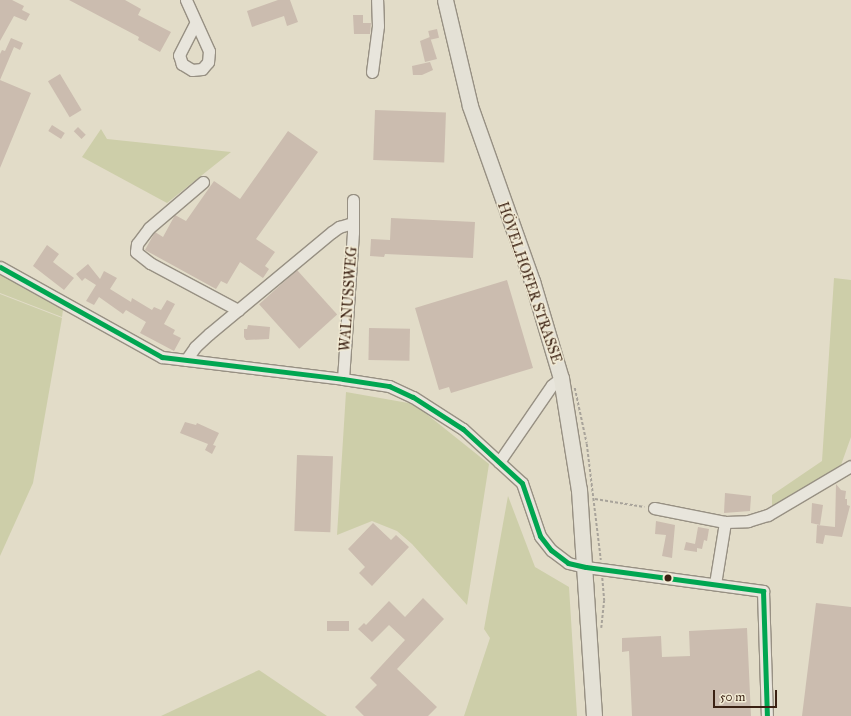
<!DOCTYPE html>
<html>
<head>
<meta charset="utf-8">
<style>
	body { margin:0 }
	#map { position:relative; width:851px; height:716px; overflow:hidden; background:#e2dcc8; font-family:"IM FELL Great Primer",serif }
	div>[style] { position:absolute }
	.green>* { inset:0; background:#cdcea9 }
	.building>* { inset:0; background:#cbbcaf; transform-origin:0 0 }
	.path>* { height:1.5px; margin-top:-0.75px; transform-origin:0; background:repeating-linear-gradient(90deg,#a8a39a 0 3px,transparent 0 5px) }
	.roads { filter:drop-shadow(1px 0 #979083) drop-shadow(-1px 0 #979083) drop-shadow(0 1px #979083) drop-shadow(0 -1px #979083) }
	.minor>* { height:11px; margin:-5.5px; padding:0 5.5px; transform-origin:5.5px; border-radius:5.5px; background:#e8e5dc }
	.major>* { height:15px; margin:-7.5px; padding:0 7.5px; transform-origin:7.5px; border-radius:7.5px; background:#e4e1d6 }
	.bus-1>* { height:5px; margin:-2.5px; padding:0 2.5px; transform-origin:2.5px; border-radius:2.5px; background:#00a651 }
	.dots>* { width:11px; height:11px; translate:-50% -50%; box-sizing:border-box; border:2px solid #f3ecd5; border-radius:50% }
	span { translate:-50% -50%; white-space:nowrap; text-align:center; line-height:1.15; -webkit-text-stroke:3px #f3ecd5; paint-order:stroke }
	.street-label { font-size:14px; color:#3b2113 }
	.scale { position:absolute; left:713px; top:690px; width:64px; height:18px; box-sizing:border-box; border:2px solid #3b2113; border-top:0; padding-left:5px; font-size:12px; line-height:14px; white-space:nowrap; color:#3b2113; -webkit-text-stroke:3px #f3ecd5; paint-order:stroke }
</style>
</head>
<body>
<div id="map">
	<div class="green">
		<i style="clip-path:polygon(101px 129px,107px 139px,231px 152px,167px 203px,82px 157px)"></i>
		<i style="clip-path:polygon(0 268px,64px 303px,62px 317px,0 293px)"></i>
		<i style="clip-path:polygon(834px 278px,851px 280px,851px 437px,841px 465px,772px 506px,772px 495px,822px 461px)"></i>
		<i style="clip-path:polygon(0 294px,62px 318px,33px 483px,0 556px)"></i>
		<i style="clip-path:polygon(346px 392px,414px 404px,489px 464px,467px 605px,412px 544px,397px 531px,372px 521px,337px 535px)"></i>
		<i style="clip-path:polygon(508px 496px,535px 567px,569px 587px,577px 716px,464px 716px,490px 638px,484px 629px)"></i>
		<i style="clip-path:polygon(259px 670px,327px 716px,161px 716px)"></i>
	</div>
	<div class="building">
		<i style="clip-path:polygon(0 0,12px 0,24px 6px,22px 10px,30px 14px,26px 21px,14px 16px,0 41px)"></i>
		<i style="clip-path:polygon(69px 0,125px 0,141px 9px,138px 15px,171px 32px,160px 52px,138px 40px,139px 37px)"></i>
		<i style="clip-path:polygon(278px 0,290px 0,298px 22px,287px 26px,284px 16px,252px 27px,247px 11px)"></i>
		<i style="clip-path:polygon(353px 15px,363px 15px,363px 23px,371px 23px,370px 34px,354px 34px)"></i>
		<i style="left:437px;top:29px;width:9px;height:9px;rotate:77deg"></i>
		<i style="clip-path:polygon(430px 37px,437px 59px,425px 62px,420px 41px)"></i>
		<i style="clip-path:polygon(11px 38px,23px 43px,20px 50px,14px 47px,0 80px,31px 93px,0 168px,0 54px,2px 50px,5px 51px)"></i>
		<i style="clip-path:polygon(430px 62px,433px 70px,422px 75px,413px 75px,412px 66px)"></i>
		<i style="left:60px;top:74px;width:42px;height:14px;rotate:59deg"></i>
		<i style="left:375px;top:110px;width:71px;height:50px;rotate:2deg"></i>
		<i style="left:52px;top:125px;width:15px;height:7px;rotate:32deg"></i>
		<i style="left:78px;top:127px;width:11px;height:6px;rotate:45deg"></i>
		<i style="clip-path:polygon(288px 131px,318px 152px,256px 239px,275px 252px,265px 266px,269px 269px,263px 278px,240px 262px,227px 284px,221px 281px,216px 289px,145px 250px,155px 232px,163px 237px,175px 215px,186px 221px,214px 181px,240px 199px)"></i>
		<i style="clip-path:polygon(391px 218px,475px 222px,473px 258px,385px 254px,384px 257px,370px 256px,371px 239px,390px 240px)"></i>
		<i style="clip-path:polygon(47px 245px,59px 254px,53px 262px,74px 278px,64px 290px,33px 266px)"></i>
		<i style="clip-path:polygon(88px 264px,100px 279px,104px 271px,117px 278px,110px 289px,131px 302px,132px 298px,152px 310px,154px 307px,161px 310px,167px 300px,175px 304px,164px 324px,175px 330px,173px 334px,181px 338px,174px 351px,140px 333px,146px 322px,126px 310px,123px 314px,99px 297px,94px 305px,86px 301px,96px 285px,85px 278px,82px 281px,76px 274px)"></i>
		<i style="left:297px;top:270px;width:60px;height:51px;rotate:48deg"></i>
		<i style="clip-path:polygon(507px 280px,533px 368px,451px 393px,449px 387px,439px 390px,415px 308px)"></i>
		<i style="clip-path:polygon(248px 325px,270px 327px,269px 339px,246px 340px,244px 337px,244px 329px,247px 329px)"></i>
		<i style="left:369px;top:328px;width:41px;height:32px;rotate:1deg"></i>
		<i style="clip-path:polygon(185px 422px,196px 425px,197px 423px,219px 433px,213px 445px,216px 446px,212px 454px,205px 450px,208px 444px,180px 433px)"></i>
		<i style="left:297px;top:455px;width:36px;height:76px;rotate:2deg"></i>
		<i style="clip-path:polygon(836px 484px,841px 490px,846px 491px,845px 499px,847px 499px,847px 505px,850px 506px,842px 537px,825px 535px,823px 544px,816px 543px,817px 525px,835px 527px)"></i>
		<i style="clip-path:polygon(725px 493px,751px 496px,750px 511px,724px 513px)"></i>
		<i style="clip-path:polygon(812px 503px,823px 505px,820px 525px,811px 523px)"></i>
		<i style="clip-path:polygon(656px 521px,675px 525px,672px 558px,662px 556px,666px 535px,655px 534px)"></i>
		<i style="clip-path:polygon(373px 523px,391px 540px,396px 535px,409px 547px,372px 586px,359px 573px,365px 567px,348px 549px)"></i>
		<i style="clip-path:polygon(698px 527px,709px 529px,707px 541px,704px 540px,702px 549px,697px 548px,697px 552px,684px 550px,686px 542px,695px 544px)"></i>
		<i style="clip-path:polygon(423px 598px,444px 619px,397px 669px,437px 707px,428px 716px,364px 716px,355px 707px,377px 685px,370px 678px,405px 640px,389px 625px,372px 642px,358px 629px,364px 623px,366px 625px,389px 601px,405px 617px)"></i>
		<i style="clip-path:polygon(816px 603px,851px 607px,851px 716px,802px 716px)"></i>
		<i style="left:349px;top:621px;width:10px;height:22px;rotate:90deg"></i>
		<i style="clip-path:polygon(747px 628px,751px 716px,632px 716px,629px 651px,622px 652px,622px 638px,661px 636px,662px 657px,690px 656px,689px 631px)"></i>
	</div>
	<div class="path">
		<i style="left:575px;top:388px;width:57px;rotate:77.9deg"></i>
		<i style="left:587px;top:444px;width:117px;rotate:83.1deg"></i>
		<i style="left:595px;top:499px;width:50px;rotate:9.3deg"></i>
		<i style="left:601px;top:628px;width:27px;rotate:-84deg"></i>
		<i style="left:604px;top:601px;width:23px;rotate:-95deg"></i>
	</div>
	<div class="roads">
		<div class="minor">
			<i style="left:186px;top:0;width:56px;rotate:65.7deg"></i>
			<i style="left:209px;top:51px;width:11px;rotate:95deg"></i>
			<i style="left:208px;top:62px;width:9px;rotate:131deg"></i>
			<i style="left:202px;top:69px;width:10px;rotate:174deg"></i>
			<i style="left:192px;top:70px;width:12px;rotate:-149deg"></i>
			<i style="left:182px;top:64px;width:9px;rotate:-108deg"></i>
			<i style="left:179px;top:55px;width:36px;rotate:-63deg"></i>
			<i style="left:372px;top:72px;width:46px;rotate:-82.6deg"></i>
			<i style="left:378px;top:26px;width:26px;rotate:-92deg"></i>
			<i style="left:203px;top:182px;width:71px;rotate:139.6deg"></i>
			<i style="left:149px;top:228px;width:20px;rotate:127deg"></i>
			<i style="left:137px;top:244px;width:8px;rotate:97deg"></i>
			<i style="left:136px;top:252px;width:18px;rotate:38deg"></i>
			<i style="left:150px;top:263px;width:100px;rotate:28.1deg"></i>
			<i style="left:0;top:267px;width:185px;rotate:29.1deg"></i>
			<i style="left:162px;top:357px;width:182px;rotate:6.9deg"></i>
			<i style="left:343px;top:379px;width:47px;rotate:8.7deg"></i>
			<i style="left:389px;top:386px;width:26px;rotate:25deg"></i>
			<i style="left:413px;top:397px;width:59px;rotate:32.6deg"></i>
			<i style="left:463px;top:429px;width:80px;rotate:42.5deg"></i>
			<i style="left:522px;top:483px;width:56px;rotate:71.2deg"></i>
			<i style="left:540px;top:536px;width:18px;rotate:52deg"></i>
			<i style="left:551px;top:550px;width:21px;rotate:37deg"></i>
			<i style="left:568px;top:563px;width:18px;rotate:13deg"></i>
			<i style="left:586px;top:567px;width:179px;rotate:7.7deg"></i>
			<i style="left:763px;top:591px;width:125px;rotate:88.2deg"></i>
			<i style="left:186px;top:360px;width:16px;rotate:-55deg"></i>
			<i style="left:195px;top:347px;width:19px;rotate:-43deg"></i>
			<i style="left:209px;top:334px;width:160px;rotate:-39.7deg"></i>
			<i style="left:332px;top:232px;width:9px;rotate:-36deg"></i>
			<i style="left:339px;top:227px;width:14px;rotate:-17deg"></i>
			<i style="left:343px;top:379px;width:147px;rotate:-86.1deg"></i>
			<i style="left:353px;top:232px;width:32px;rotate:-90deg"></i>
			<i style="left:499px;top:462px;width:93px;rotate:-55.5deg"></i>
			<i style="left:552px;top:385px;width:11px;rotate:-38deg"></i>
			<i style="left:654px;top:508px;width:72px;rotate:11.2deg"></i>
			<i style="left:725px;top:522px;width:23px;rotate:-2deg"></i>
			<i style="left:748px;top:521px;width:21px;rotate:-17deg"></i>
			<i style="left:768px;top:515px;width:96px;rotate:-30.6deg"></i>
			<i style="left:715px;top:584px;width:63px;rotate:-80.8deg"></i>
		</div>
		<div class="major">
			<i style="left:445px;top:0;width:109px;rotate:76.7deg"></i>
			<i style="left:470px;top:106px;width:186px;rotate:70.5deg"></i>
			<i style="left:532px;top:281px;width:101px;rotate:73.4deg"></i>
			<i style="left:561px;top:378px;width:113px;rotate:80.9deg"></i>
			<i style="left:579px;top:490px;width:226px;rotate:86.2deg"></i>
		</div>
	</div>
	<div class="bus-1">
		<i style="left:0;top:267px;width:185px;rotate:29.1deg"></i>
		<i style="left:162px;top:357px;width:182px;rotate:6.9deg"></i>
		<i style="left:343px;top:379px;width:47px;rotate:8.7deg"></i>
		<i style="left:389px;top:386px;width:26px;rotate:25deg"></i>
		<i style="left:413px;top:397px;width:59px;rotate:32.6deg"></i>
		<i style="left:463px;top:429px;width:80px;rotate:42.5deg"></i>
		<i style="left:522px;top:483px;width:56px;rotate:71.2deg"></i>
		<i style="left:540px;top:536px;width:18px;rotate:52deg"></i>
		<i style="left:551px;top:550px;width:21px;rotate:37deg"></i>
		<i style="left:568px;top:563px;width:18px;rotate:13deg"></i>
		<i style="left:586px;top:567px;width:179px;rotate:7.7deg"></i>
		<i style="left:763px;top:591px;width:125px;rotate:88.2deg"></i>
	</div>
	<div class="dots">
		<i style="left:668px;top:578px;background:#3b2113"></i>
	</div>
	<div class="street-label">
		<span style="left:529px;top:283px;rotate:71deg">HÖVELHOFER STRASSE</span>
		<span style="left:349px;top:299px;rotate:-86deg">WALNUSSWEG</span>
	</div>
	<div class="scale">50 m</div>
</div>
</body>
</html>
